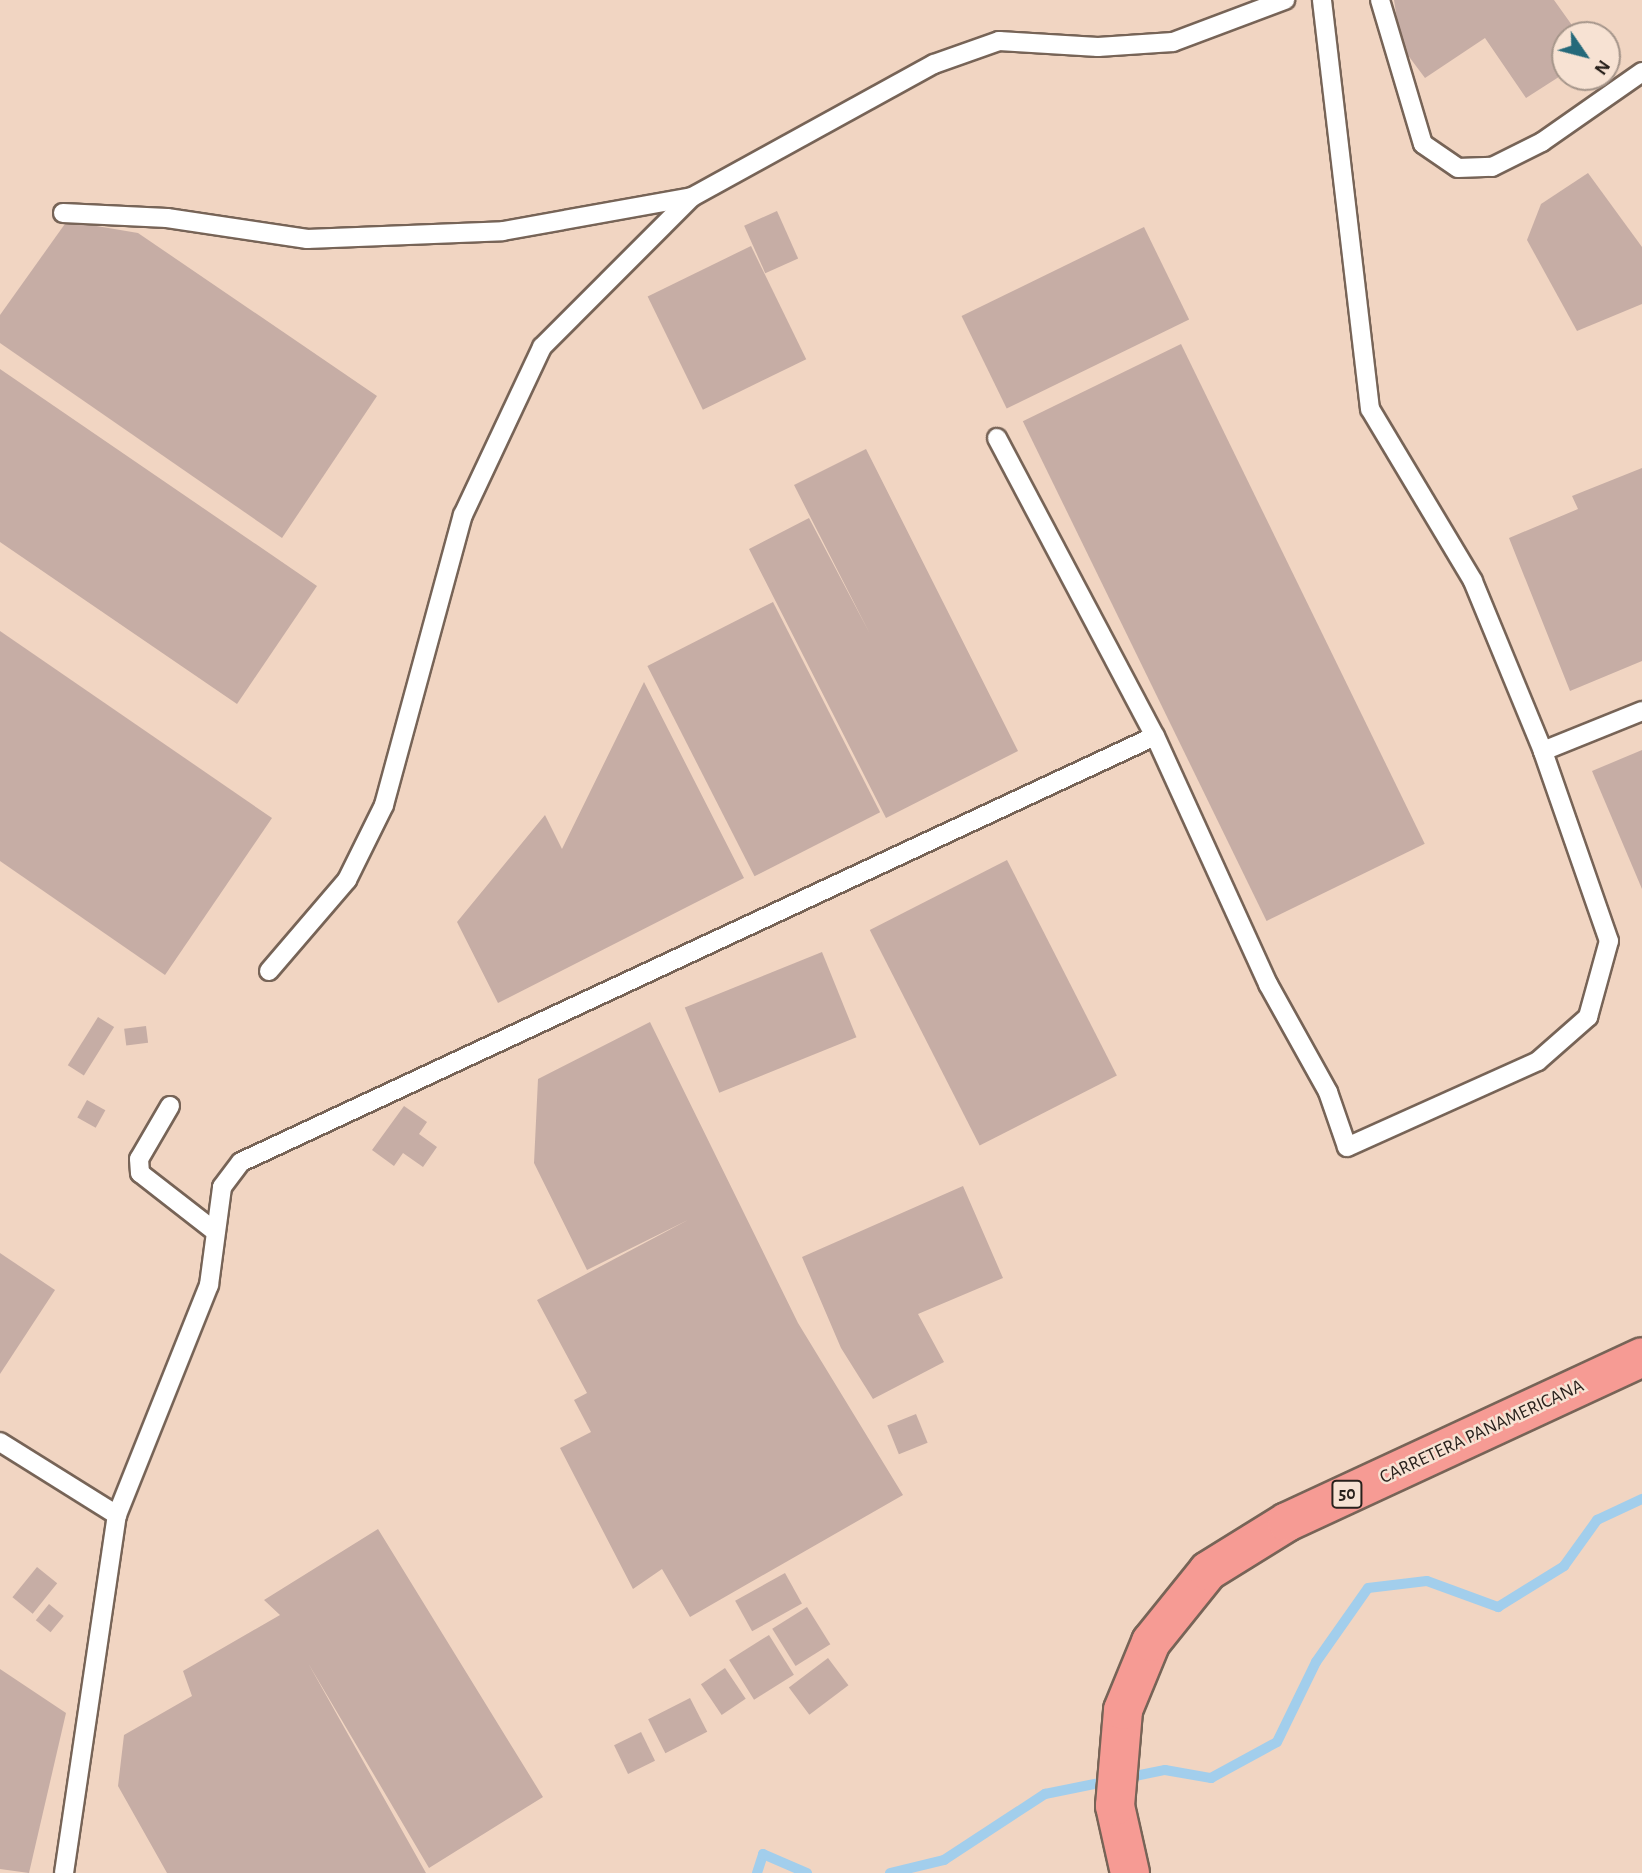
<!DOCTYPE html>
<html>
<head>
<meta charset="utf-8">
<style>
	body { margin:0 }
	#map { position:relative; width:1642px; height:1873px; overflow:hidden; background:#f7e2d3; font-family:"Alegreya Sans",sans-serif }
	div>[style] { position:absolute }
	.built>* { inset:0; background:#f1d5c2 }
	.stream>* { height:10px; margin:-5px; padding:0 5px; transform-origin:5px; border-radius:5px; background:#a2ceec }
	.building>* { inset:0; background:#c6ada5; transform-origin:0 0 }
	.roads { filter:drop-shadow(2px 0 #776457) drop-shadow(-2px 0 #776457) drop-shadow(0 2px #776457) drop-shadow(0 -2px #776457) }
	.service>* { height:18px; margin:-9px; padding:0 9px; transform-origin:9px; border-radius:9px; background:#fff }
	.trunk>* { height:38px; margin:-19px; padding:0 19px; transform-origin:19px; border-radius:19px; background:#f69b94 }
	span { translate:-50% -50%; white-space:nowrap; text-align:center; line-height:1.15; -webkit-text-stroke:5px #f7e2d3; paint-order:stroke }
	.shield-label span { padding:2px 5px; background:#f7e2d3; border:2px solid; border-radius:5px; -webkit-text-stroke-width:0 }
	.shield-label { font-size:18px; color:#29211c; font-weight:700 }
	.street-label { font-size:19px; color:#29211c }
	.north { position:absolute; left:1551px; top:21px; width:70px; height:70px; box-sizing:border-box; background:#f7e2d3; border:2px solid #a5958a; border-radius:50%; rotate:125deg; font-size:19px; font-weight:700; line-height:28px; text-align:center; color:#29211c }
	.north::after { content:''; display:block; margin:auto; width:24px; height:32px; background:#25697a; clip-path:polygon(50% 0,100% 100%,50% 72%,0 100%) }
</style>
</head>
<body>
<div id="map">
	<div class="built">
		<i style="clip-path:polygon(evenodd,0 0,1642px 0,1642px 1873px,0 1873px,0 0,1565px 35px,1607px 35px,1607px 77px,1565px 77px,1565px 35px)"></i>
	</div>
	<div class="stream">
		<i style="left:1125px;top:1778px;width:41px;rotate:-11.3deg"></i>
		<i style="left:1165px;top:1770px;width:47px;rotate:9.9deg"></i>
		<i style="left:1211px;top:1778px;width:75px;rotate:-28.6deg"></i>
		<i style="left:1277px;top:1742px;width:89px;rotate:-64deg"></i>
		<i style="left:1316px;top:1662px;width:90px;rotate:-54.9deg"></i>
		<i style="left:1368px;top:1588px;width:59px;rotate:-6.8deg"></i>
		<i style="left:1427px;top:1581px;width:76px;rotate:20.1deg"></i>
		<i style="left:1498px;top:1607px;width:78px;rotate:-31.8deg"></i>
		<i style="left:1564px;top:1566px;width:57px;rotate:-54.3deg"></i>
		<i style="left:1597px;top:1520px;width:50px;rotate:-25deg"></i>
		<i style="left:757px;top:1873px;width:20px;rotate:-72deg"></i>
		<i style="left:763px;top:1854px;width:48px;rotate:23.4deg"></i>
		<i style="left:890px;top:1873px;width:56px;rotate:-13.5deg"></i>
		<i style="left:944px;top:1860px;width:121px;rotate:-33.2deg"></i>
		<i style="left:1045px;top:1794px;width:65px;rotate:-11.5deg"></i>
	</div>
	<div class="building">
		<i style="clip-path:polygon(1394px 0,1554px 0,1579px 35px,1565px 35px,1565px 73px,1526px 98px,1485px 38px,1425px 78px,1401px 46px)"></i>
		<i style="clip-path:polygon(1588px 173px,1642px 247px,1642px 304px,1577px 331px,1527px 240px,1541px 204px)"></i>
		<i style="left:777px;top:211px;width:52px;height:36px;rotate:66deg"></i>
		<i style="clip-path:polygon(67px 221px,138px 233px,377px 396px,282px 538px,0 343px,0 315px)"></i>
		<i style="left:1144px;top:227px;width:103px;height:203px;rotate:64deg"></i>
		<i style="left:751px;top:246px;width:126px;height:115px;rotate:64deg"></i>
		<i style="left:1181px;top:344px;width:556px;height:176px;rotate:64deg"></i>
		<i style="clip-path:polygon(0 369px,317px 586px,237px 704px,0 542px)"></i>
		<i style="clip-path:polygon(866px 449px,1018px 751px,886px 818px,749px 549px,809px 518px,870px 634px,794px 485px)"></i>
		<i style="clip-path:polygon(1642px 468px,1642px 661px,1570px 691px,1509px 538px,1578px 509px,1572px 496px)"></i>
		<i style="left:773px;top:602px;width:236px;height:141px;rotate:63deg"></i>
		<i style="clip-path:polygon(0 631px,272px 818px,165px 975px,0 861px)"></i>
		<i style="clip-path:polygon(644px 682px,744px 878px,498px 1003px,457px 922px,545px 815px,562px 849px)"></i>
		<i style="clip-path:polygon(1642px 750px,1642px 889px,1592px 771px)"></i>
		<i style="left:1007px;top:860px;width:242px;height:154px;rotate:63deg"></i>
		<i style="left:822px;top:952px;width:92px;height:148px;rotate:68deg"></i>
		<i style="left:98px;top:1017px;width:19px;height:57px;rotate:32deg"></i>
		<i style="clip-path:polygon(650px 1022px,798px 1323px,903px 1495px,690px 1617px,662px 1569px,633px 1589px,560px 1448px,591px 1432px,574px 1400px,587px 1393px,537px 1300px,688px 1220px,587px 1270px,534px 1163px,538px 1079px)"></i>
		<i style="left:146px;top:1026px;width:17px;height:22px;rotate:83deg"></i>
		<i style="left:87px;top:1100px;width:21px;height:20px;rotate:29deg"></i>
		<i style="clip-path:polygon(404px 1106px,427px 1122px,419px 1134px,437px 1147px,423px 1167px,403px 1153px,394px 1166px,372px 1150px)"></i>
		<i style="clip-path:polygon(963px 1186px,1003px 1278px,918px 1314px,944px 1362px,873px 1399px,841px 1348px,802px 1257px)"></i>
		<i style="clip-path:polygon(0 1253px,55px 1290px,0 1374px)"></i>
		<i style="left:916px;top:1414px;width:31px;height:31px;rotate:68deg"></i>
		<i style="clip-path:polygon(378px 1529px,543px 1797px,429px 1868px,308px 1663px,426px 1873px,167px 1873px,118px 1786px,124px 1735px,192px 1696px,183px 1671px,280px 1615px,264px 1600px)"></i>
		<i style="left:37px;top:1567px;width:26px;height:39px;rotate:39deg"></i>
		<i style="left:785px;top:1573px;width:35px;height:57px;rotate:61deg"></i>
		<i style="left:49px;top:1604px;width:19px;height:21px;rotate:39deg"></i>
		<i style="left:807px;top:1607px;width:44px;height:41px;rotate:58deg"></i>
		<i style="left:769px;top:1635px;width:47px;height:47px;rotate:58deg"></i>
		<i style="left:828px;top:1658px;width:34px;height:49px;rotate:53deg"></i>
		<i style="left:725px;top:1668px;width:37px;height:29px;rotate:56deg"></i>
		<i style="clip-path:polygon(0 1669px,66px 1713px,29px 1873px,0 1869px)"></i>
		<i style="left:690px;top:1698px;width:38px;height:47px;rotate:63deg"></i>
		<i style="left:641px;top:1732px;width:32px;height:30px;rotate:64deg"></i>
	</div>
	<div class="roads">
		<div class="service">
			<i style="left:1380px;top:0;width:150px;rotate:73.4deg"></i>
			<i style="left:1423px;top:144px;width:42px;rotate:34.4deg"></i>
			<i style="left:1458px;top:168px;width:34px;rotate:-2deg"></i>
			<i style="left:1492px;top:167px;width:56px;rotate:-26.6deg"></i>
			<i style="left:1542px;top:142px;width:122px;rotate:-35deg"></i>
			<i style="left:63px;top:213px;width:104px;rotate:2.8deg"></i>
			<i style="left:167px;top:218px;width:142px;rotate:8.5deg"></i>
			<i style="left:307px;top:239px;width:196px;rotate:-2.3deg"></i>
			<i style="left:503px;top:231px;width:192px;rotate:-10.2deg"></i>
			<i style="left:692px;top:197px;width:276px;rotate:-28.8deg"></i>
			<i style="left:934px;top:64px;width:69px;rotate:-19.5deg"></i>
			<i style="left:999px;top:41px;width:99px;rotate:3.5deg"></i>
			<i style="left:1098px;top:47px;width:75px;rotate:-3.8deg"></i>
			<i style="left:1173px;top:42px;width:120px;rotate:-20.6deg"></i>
			<i style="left:997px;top:438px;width:337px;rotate:62.1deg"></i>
			<i style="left:1155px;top:736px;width:273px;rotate:65.5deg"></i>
			<i style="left:1268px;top:984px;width:124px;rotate:60.9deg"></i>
			<i style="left:1328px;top:1092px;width:58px;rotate:70.9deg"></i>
			<i style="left:1347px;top:1147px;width:209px;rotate:-24.2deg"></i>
			<i style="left:1538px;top:1061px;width:67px;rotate:-41.3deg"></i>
			<i style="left:1588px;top:1017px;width:79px;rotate:-74.6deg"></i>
			<i style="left:1609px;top:941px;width:201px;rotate:-109.2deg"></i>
			<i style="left:1543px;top:751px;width:184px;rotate:-112.4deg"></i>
			<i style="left:1473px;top:581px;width:200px;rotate:-120.9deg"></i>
			<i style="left:1370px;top:409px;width:412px;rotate:-96.7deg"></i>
			<i style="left:1543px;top:751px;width:107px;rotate:-22deg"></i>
			<i style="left:269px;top:971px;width:120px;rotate:-49.4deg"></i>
			<i style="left:347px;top:880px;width:84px;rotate:-63.7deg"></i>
			<i style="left:384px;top:805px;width:301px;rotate:-74.8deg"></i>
			<i style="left:463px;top:515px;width:186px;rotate:-64.8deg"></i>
			<i style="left:542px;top:347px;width:212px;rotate:-45deg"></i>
			<i style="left:170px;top:1106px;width:61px;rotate:120.3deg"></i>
			<i style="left:139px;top:1159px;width:14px;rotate:86deg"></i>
			<i style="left:140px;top:1173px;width:91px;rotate:37.9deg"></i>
			<i style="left:0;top:1442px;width:138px;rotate:32deg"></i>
			<i style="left:64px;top:1873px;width:362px;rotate:-81.6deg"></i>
			<i style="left:117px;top:1515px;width:248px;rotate:-68.2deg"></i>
			<i style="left:209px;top:1285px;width:99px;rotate:-82.4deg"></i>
			<i style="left:222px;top:1187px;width:31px;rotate:-53deg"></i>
			<i style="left:241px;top:1162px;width:1008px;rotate:-24.99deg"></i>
		</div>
		<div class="trunk">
			<i style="left:1130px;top:1873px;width:69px;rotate:-102.6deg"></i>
			<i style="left:1115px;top:1806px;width:96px;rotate:-85.2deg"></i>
			<i style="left:1123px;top:1710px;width:74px;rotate:-67.6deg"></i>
			<i style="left:1151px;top:1642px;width:91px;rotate:-51.2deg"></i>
			<i style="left:1208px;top:1571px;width:93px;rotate:-31.8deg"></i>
			<i style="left:1287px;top:1522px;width:391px;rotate:-24.9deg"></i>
		</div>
	</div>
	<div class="shield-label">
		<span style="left:1347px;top:1494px">50</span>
	</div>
	<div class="street-label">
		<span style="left:1482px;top:1432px;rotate:-25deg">CARRETERA PANAMERICANA</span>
	</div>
	<div class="north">N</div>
</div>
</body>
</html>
